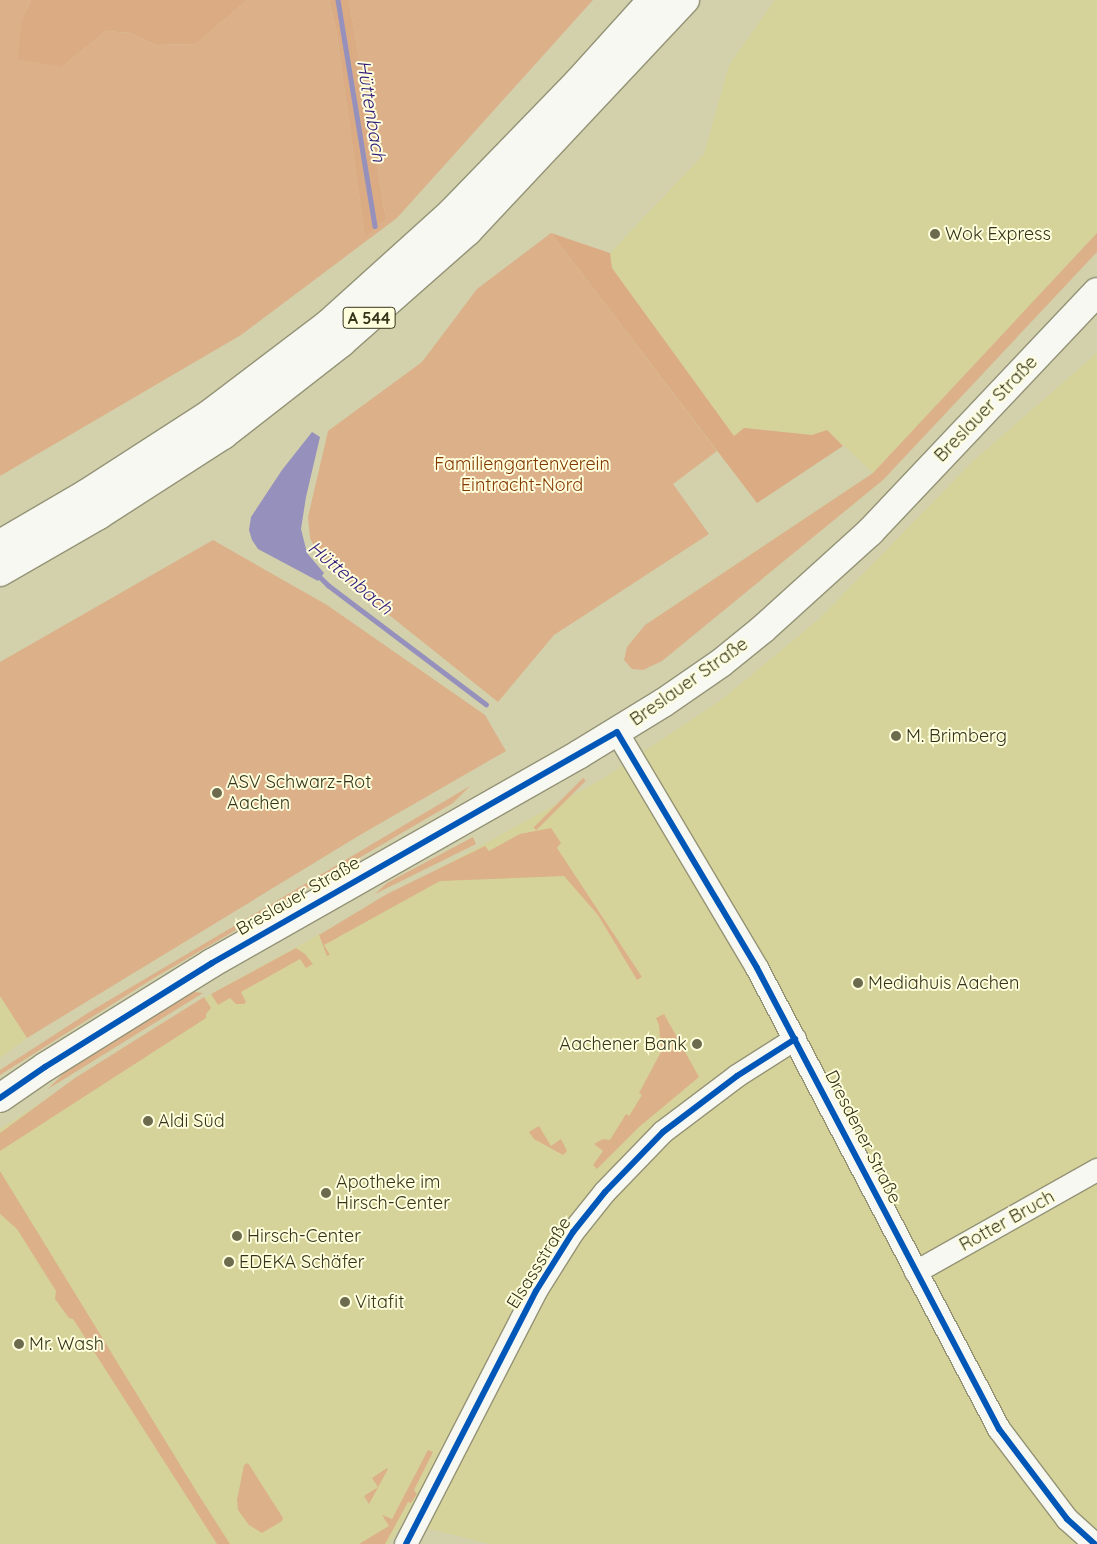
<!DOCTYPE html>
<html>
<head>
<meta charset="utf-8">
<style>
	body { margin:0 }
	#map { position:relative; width:1097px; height:1544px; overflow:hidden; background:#d2d1ac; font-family:Quicksand,sans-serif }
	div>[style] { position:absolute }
	.built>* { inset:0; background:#d5d39a }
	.green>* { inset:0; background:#dcb089; transform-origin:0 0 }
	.forest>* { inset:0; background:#dbac84 }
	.water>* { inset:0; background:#9690bc }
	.stream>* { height:4.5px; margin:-2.25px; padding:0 2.25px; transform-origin:2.25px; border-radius:2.25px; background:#9690bc }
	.roads { filter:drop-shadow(1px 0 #949376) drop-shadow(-1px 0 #949376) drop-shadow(0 1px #949376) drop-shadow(0 -1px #949376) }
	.minor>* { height:22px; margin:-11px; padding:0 11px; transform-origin:11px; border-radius:11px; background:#f8f8f3 }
	.major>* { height:28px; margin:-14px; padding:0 14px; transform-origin:14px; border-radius:14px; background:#f8f8f3 }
	.highway>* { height:28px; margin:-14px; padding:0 14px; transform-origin:14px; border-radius:14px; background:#f8f8f3 }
	.cycleway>* { height:6px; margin:-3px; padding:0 3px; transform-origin:3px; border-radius:3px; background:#0057b8 }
	.dots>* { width:14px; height:14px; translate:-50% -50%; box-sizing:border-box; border:2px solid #ffffde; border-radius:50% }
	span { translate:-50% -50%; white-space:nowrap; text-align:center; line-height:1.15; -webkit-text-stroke:4px #ffffde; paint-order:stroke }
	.shield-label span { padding:1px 4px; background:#ffffde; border:1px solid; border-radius:4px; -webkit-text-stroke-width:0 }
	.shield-label { font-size:16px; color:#35341a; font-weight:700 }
	.poi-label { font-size:18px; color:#35341a }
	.left { translate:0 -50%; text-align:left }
	.right { translate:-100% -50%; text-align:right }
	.street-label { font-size:18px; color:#35341a }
	.park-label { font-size:18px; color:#833701 }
	.water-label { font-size:19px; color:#361d7c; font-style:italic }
</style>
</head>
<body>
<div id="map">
	<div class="built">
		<i style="clip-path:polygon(775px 0,1097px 0,1097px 233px,873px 473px,827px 430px,812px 435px,744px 428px,734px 436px,611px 268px,610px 253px,704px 154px,729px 65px)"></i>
		<i style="clip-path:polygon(1097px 353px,1097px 1544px,490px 1544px,429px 1529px,404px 1520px,389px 1544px,0 1544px,0 1129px,211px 994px,604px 778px,721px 700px,820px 618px,972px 462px)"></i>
		<i style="clip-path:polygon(0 996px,27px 1038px,0 1058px)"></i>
	</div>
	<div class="green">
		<i style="clip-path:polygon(0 0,31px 0,22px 18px,62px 67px,106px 31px,130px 33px,157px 45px,196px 44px,247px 0,329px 0,336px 29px,365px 236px,386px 219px,349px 0,593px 0,397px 218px,241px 335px,0 476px)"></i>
		<i style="clip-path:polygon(551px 233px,717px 451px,673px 484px,709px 534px,554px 635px,498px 702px,329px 567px,317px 552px,310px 538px,308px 517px,328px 431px,422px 362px,477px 289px)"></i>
		<i style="clip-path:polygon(1097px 233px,1097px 252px,883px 480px,662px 661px,643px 670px,632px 669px,624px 660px,627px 647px,645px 625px,873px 473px)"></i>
		<i style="clip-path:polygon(213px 540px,327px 605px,485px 715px,506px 751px,360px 835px,27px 1038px,0 996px,0 662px)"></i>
		<i style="left:583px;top:778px;width:4px;height:70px;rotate:45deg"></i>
		<i style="clip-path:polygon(470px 786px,453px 803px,154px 978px,0 1075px,0 1070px,91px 1011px)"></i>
		<i style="clip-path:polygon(551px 828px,561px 843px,557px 848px,642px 977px,637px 980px,598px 915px,564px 876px,440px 881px,324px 945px,330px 955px,327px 956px,319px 935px,387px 894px,485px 846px,489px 851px,520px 834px)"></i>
		<i style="clip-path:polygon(473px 837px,476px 844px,375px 894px,387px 883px)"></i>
		<i style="clip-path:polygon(296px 948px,305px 954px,313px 964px,306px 968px,300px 959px,241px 992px,246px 1002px,244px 1004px,236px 1004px,230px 998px,218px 1005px,211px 994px)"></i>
		<i style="clip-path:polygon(194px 992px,203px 993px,48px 1089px,65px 1072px)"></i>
		<i style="clip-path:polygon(204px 997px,211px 1008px,206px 1014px,206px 1018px,0 1151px,0 1133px,75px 1078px)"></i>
		<i style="clip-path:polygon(664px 1014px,699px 1077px,639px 1127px,597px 1169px,593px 1165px,603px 1151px,594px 1144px,603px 1139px,610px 1140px,626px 1114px,629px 1116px,642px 1095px,639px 1093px,661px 1052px,659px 1025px,656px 1018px)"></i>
		<i style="clip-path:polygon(539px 1126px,551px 1146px,561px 1139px,567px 1151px,563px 1155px,534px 1139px,529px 1132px)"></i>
		<i style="clip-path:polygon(0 1171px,198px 1494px,230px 1544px,217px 1544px,77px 1325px,73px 1319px,69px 1318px,55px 1299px,56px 1291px,17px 1229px,0 1214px)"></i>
		<i style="clip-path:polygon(428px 1450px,433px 1452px,414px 1490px,417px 1494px,411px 1503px,408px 1502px,385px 1544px,359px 1544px,389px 1526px,382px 1515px,392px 1519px)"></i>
		<i style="clip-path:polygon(248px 1463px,283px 1518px,282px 1521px,262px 1533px,249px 1525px,238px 1510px,237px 1500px,244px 1465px)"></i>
		<i style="clip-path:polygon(387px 1468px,388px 1469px,369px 1504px,364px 1496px,378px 1487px,372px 1478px)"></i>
	</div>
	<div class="forest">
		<i style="clip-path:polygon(31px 0,247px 0,196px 44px,157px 45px,130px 33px,106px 31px,62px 67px,18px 59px,22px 18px)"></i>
		<i style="clip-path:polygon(329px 0,349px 0,386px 219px,365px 237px,336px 29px)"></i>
		<i style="clip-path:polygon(551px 233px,610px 253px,612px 268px,734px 436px,744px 428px,812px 435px,827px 430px,843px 446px,757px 503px)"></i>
	</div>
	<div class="water">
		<i style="clip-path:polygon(312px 432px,320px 437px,306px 497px,301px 529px,307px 553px,324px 573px,318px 581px,258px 549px,252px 540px,249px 530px,251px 517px,282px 470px)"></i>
	</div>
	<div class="stream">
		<i style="left:338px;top:0;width:229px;rotate:80.7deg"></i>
		<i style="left:317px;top:574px;width:16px;rotate:45deg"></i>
		<i style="left:328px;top:585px;width:198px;rotate:37deg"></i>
	</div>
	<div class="roads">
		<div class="minor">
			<i style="left:617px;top:732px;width:274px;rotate:59.3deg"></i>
			<i style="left:757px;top:968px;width:521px;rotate:62.3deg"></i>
			<i style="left:999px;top:1429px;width:113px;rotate:52.9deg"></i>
			<i style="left:1067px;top:1519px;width:38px;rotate:42deg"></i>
			<i style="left:916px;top:1272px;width:208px;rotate:-29.4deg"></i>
			<i style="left:406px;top:1544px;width:284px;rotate:-62.8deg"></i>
			<i style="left:536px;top:1291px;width:70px;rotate:-57.9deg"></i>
			<i style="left:573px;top:1232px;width:51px;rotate:-51.3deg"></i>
			<i style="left:605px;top:1192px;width:83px;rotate:-46deg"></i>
			<i style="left:663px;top:1132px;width:93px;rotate:-37.1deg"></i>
			<i style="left:737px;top:1076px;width:69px;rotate:-32.5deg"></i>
		</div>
		<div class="major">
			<i style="left:0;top:1098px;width:55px;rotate:-34.6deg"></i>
			<i style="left:45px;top:1067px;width:197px;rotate:-31.9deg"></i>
			<i style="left:212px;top:963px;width:421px;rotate:-29.6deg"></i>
			<i style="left:578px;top:755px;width:100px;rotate:-31.5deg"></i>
			<i style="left:663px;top:703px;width:70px;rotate:-34.6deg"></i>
			<i style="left:721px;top:663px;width:55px;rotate:-39.1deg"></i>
			<i style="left:764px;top:628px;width:143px;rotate:-42.2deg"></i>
			<i style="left:870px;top:532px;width:330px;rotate:-46.6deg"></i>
		</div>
		<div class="highway">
			<i style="left:0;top:544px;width:99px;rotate:-30.2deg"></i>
			<i style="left:86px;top:494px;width:149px;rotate:-32.9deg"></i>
			<i style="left:211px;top:413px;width:146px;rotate:-37.2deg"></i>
			<i style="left:327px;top:325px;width:169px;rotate:-42.1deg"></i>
			<i style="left:452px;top:212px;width:181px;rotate:-45.9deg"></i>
			<i style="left:578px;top:82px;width:110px;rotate:-47.9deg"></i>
			<i style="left:0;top:572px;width:114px;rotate:-29.9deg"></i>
			<i style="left:99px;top:515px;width:148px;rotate:-32.8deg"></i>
			<i style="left:223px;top:435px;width:150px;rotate:-37.9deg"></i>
			<i style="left:341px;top:343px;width:169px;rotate:-41.4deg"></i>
			<i style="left:468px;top:231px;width:317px;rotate:-46.8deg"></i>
		</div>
	</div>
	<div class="cycleway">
		<i style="left:0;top:1098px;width:55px;rotate:-34.6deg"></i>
		<i style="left:45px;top:1067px;width:197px;rotate:-31.9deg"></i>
		<i style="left:212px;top:963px;width:466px;rotate:-29.7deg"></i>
		<i style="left:617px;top:732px;width:274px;rotate:59.3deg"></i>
		<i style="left:757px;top:968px;width:521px;rotate:62.3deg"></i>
		<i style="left:999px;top:1429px;width:113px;rotate:52.9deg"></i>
		<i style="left:1067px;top:1519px;width:38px;rotate:42deg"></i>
		<i style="left:406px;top:1544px;width:284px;rotate:-62.8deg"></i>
		<i style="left:536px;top:1291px;width:70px;rotate:-57.9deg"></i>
		<i style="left:573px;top:1232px;width:51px;rotate:-51.3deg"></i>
		<i style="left:605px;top:1192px;width:83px;rotate:-46deg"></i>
		<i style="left:663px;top:1132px;width:93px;rotate:-37.1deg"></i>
		<i style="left:737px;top:1076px;width:69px;rotate:-32.5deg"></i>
	</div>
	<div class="dots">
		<i style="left:935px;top:234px;background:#6c6b4d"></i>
		<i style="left:896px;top:736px;background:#6c6b4d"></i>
		<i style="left:217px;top:793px;background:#6c6b4d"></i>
		<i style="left:858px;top:983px;background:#6c6b4d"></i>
		<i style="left:697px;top:1044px;background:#6c6b4d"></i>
		<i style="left:148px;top:1121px;background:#6c6b4d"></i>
		<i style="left:326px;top:1193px;background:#6c6b4d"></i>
		<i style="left:237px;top:1236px;background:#6c6b4d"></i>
		<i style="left:229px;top:1262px;background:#6c6b4d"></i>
		<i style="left:345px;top:1302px;background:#6c6b4d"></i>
		<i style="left:19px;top:1344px;background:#6c6b4d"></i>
	</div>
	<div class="shield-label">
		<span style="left:369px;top:318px">A 544</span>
	</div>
	<div class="poi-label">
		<span class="left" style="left:945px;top:234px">Wok Express</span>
		<span class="left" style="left:906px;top:736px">M. Brimberg</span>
		<span class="left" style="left:227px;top:793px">ASV Schwarz-Rot<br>Aachen</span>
		<span class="left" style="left:868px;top:983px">Mediahuis Aachen</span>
		<span class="right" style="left:687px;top:1044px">Aachener Bank</span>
		<span class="left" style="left:158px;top:1121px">Aldi Süd</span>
		<span class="left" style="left:336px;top:1193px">Apotheke im<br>Hirsch-Center</span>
		<span class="left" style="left:247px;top:1236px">Hirsch-Center</span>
		<span class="left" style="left:239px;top:1262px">EDEKA Schäfer</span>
		<span class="left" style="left:355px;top:1302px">Vitafit</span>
		<span class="left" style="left:29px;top:1344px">Mr. Wash</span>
	</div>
	<div class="street-label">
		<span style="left:986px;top:409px;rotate:-46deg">Breslauer Straße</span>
		<span style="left:689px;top:682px;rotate:-35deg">Breslauer Straße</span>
		<span style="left:298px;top:896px;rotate:-30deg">Breslauer Straße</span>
		<span style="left:863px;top:1137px;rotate:63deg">Dresdener Straße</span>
		<span style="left:1007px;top:1221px;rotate:-29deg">Rotter Bruch</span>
		<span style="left:539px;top:1263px;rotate:-58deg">Elsassstraße</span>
	</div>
	<div class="park-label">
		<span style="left:522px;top:475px">Familiengartenverein<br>Eintracht-Nord</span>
	</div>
	<div class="water-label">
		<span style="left:371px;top:111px;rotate:81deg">Hüttenbach</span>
		<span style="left:350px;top:578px;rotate:40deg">Hüttenbach</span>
	</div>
</div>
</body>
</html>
